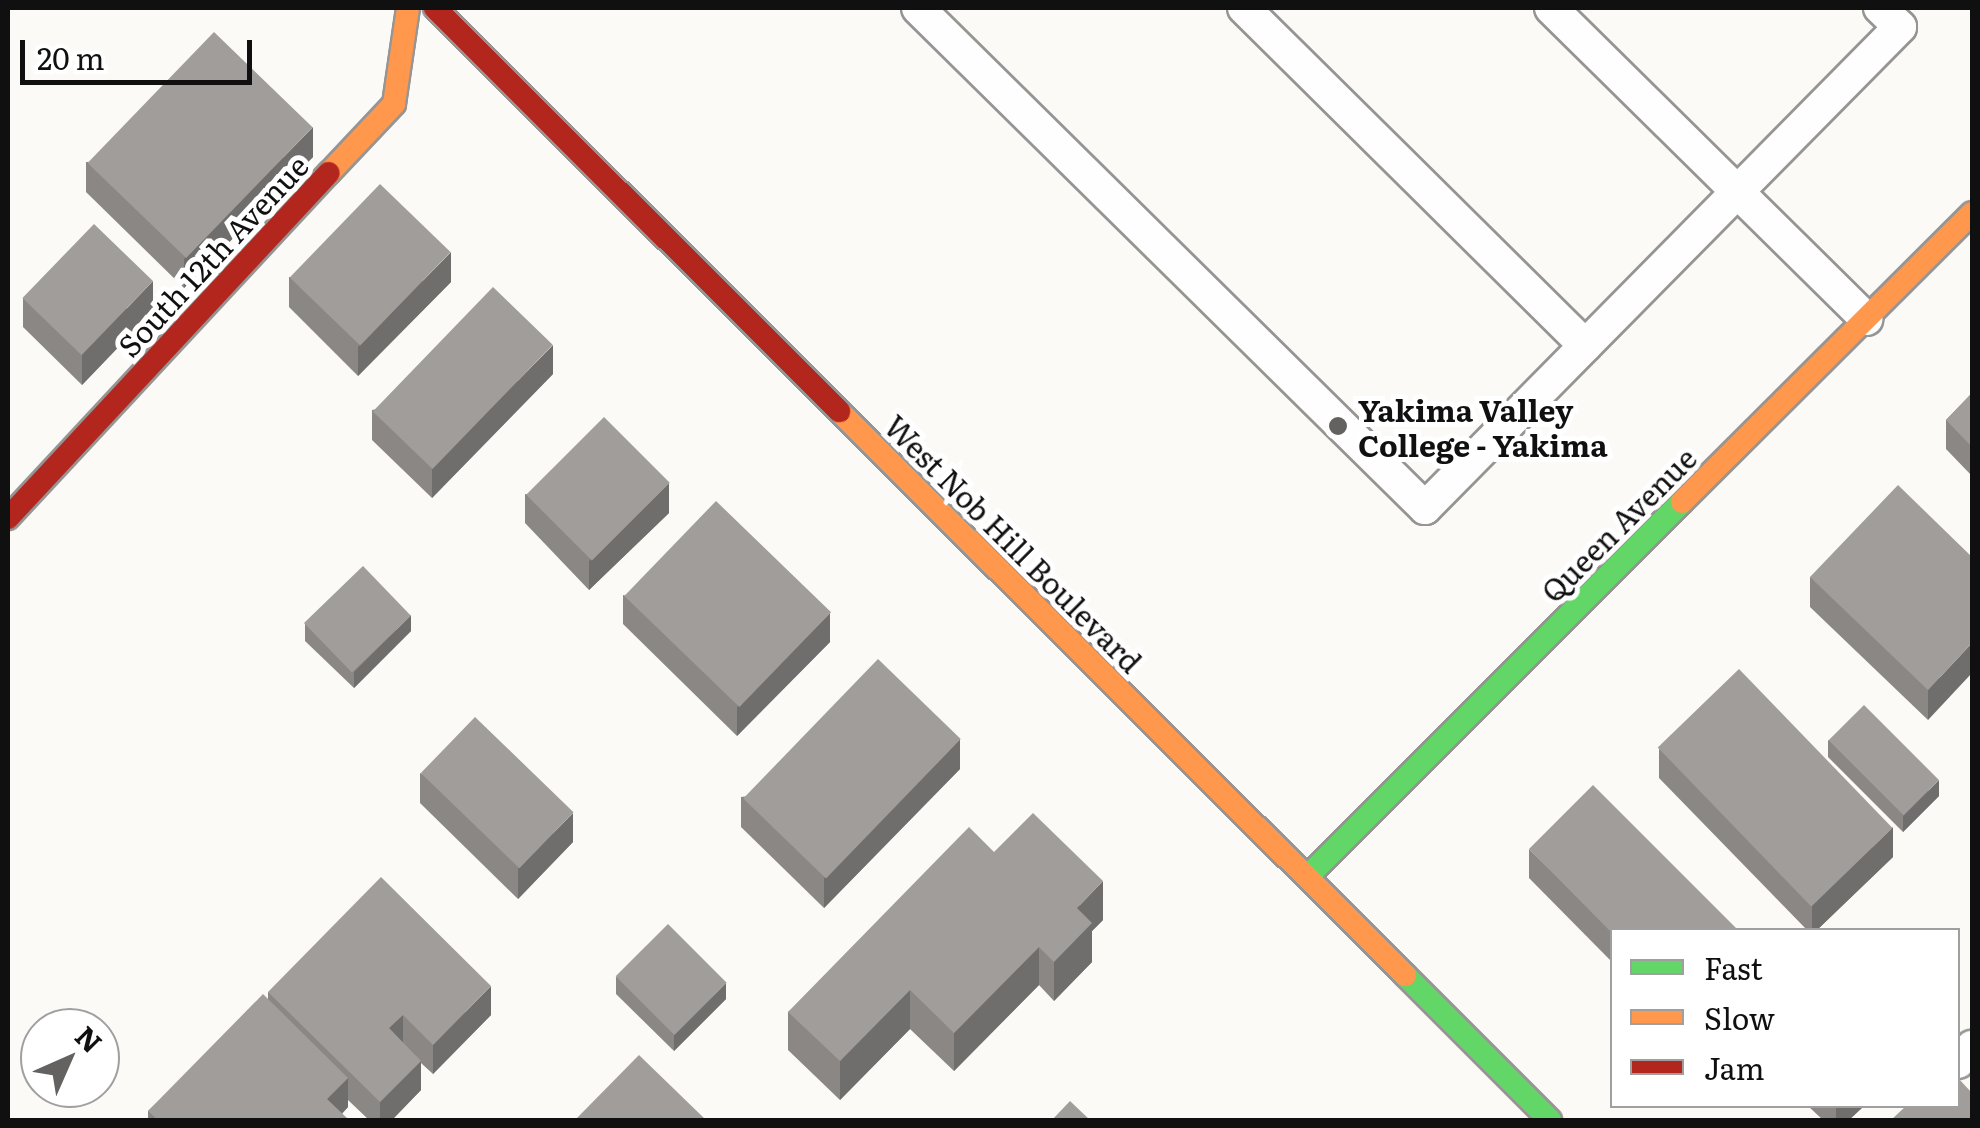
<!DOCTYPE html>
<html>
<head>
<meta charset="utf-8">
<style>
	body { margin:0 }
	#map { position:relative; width:1980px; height:1128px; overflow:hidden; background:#fcfaf6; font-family:Literata,serif }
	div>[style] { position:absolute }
	.roads { filter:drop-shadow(2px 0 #969594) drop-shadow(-2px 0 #969594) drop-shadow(0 2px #969594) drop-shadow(0 -2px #969594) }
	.lane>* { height:32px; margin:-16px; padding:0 16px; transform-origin:16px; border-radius:16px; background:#fffefe }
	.fast>* { height:22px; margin:-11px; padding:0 11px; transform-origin:11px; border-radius:11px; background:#63d668 }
	.slow>* { height:22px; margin:-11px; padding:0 11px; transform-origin:11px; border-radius:11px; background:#ff974d }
	.jam>* { height:22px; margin:-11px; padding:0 11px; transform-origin:11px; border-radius:11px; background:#b3261e }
	.wall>* { inset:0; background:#8a8785 }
	.shaded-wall>* { inset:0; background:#706e6c }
	.building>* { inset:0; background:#a09d9b; transform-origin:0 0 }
	.dots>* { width:28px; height:28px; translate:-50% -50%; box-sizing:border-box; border:5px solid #fff; border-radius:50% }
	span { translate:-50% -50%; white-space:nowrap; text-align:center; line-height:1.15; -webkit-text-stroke:10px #fff; paint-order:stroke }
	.street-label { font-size:30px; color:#101010 }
	.poi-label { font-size:30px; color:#101010; font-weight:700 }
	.left { translate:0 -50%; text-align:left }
	.frame { position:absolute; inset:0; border:10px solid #101010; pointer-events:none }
	.legend { position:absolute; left:1610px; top:928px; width:350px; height:180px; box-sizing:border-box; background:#fff; border:2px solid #9f9f9f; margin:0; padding:12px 18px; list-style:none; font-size:30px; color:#101010 }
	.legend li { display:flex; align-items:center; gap:20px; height:50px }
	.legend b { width:50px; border:2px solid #9f9f9f }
	.north { position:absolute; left:20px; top:1008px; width:100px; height:100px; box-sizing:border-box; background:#fff; border:2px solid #9f9f9f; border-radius:50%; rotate:45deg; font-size:28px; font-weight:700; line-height:40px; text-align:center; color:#101010 }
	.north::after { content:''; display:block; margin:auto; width:35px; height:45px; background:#636260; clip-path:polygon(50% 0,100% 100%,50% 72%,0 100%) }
	.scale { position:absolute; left:20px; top:40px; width:232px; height:45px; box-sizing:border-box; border:5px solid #101010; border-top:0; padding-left:12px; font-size:30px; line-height:35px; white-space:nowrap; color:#101010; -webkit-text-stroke:8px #fff; paint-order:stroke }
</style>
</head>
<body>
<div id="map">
	<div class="roads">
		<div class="lane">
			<i style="left:918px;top:8px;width:712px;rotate:44.6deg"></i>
			<i style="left:1425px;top:508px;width:676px;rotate:-45.36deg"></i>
			<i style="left:1900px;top:27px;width:28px;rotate:-136deg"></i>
			<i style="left:1244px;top:8px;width:480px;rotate:44.7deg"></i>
			<i style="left:1551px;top:8px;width:443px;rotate:44.6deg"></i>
			<i style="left:1958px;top:1062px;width:21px;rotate:-47deg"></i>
		</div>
		<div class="fast">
			<i style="left:1307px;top:877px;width:530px;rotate:-45deg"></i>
			<i style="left:1405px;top:975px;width:205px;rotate:45deg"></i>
		</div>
		<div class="slow">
			<i style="left:329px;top:173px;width:95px;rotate:-46.7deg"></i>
			<i style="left:394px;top:104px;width:97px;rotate:-81.7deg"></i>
			<i style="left:839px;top:411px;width:799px;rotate:44.9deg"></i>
			<i style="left:1682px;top:502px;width:409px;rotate:-44.9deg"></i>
		</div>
		<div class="jam">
			<i style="left:435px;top:8px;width:571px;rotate:44.93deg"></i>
			<i style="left:8px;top:518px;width:471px;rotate:-47.1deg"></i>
		</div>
	</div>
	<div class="wall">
		<i style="clip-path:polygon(313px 157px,184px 288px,86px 192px,86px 162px)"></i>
		<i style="clip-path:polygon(289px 277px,451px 282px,358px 376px,289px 307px)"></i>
		<i style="clip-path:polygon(23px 298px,153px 311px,82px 385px,23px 327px)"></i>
		<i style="clip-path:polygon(553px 374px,432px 498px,372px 440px,372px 410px)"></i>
		<i style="clip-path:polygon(1972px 393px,1972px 476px,1946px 449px,1946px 420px)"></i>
		<i style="clip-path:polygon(525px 494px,669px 513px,589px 590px,525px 523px)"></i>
		<i style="clip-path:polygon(1972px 557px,1928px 720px,1810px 607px,1810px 577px)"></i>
		<i style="clip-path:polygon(623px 595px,830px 642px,737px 736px,623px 624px)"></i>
		<i style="clip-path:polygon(305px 624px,411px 631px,354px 688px,305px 641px)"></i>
		<i style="clip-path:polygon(1828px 740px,1939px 796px,1903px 832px,1828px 757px)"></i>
		<i style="clip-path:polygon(1659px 749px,1893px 857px,1817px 930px,1807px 930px,1659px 778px)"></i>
		<i style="clip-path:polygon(960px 769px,824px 908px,741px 827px,741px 797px)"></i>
		<i style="clip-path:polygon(420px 773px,573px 842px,518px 899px,420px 803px)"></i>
		<i style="clip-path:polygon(1529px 849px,1612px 930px,1612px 962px,1529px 878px)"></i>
		<i style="clip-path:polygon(994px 852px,1103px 920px,1092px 931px,1092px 962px,1054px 1001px,1039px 985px,954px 1071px,910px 1029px,840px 1100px,788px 1050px,788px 1012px)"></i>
		<i style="clip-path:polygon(616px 977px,726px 999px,674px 1051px,616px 994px)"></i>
		<i style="clip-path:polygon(268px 992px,491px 1015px,433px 1074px,421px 1063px,421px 1090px,392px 1120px,369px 1120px,348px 1100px,348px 1107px,342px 1114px,349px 1120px,148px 1120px,148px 1111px,268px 999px)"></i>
		<i style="clip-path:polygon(1808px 1106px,1864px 1106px,1849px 1120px,1823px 1120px)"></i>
	</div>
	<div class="shaded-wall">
		<i style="clip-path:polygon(313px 127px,313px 157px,184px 288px,184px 259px)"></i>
		<i style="clip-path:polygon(451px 252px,451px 282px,358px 376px,358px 347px)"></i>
		<i style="clip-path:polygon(153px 281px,153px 311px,82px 385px,82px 355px)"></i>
		<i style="clip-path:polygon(553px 345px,553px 374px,432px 498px,432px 468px)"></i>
		<i style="clip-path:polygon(669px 483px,669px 513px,589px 590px,589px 561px)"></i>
		<i style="clip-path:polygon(830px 613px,830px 642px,737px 736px,737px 707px)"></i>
		<i style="clip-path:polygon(411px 615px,411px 631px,354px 688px,354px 672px)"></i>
		<i style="clip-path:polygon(1972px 643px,1972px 673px,1928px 720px,1928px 690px)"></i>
		<i style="clip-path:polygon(960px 739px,960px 769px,824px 908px,824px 878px)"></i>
		<i style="clip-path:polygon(1939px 780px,1939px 796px,1903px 832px,1903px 816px)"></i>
		<i style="clip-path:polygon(573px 813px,573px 842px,518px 899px,518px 869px)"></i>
		<i style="clip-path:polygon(1893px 827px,1893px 857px,1817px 930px,1812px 930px,1812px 906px)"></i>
		<i style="clip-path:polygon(1103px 881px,1103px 920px,1092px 931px,1092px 962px,1054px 1001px,1054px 962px,1077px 908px)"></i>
		<i style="clip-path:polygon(1039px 947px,1039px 985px,954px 1071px,954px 1033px)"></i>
		<i style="clip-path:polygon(726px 983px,726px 999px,674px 1051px,674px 1035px)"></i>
		<i style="clip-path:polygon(491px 986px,491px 1015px,433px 1074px,433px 1045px)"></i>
		<i style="clip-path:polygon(910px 990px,910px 1029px,840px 1100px,840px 1061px)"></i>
		<i style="clip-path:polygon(403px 1015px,403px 1044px,389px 1028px)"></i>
		<i style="clip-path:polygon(421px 1061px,421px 1090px,392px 1120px,380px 1120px,380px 1102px)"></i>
		<i style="clip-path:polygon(348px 1078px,348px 1107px,335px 1120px,327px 1099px)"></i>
		<i style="clip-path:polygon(1836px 1106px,1864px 1106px,1849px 1120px,1836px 1120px)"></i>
	</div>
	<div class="building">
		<i style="left:214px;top:32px;width:137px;height:182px;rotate:44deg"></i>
		<i style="left:380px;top:184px;width:98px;height:130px;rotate:44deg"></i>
		<i style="left:94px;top:224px;width:82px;height:103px;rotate:44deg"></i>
		<i style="left:493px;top:287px;width:83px;height:173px;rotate:44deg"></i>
		<i style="clip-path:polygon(1972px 393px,1972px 447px,1946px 420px)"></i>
		<i style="left:604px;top:417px;width:93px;height:110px;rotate:45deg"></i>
		<i style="clip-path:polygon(1898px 485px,1972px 557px,1972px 601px,1970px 604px,1972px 606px,1972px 643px,1928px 690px,1810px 577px)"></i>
		<i style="left:716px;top:501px;width:160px;height:132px;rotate:44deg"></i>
		<i style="left:363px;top:566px;width:69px;height:82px;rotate:46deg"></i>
		<i style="left:878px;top:659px;width:115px;height:194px;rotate:44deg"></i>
		<i style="left:1739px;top:669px;width:221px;height:113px;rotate:46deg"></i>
		<i style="left:1864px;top:705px;width:106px;height:50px;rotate:45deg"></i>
		<i style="left:475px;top:717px;width:137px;height:78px;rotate:44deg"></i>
		<i style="clip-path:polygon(1593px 785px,1738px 930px,1612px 930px,1612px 933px,1529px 849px)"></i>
		<i style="clip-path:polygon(1033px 813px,1103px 881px,1077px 908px,1092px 923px,1054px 962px,1039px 947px,954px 1033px,910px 990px,840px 1061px,788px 1012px,969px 827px,994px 852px)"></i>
		<i style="clip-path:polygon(381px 877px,491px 986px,433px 1045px,403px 1015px,389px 1028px,421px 1061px,380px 1102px,268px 992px)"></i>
		<i style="left:668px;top:924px;width:83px;height:74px;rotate:45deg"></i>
		<i style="clip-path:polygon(263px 994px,348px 1078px,327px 1099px,349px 1120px,158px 1120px,148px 1111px)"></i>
		<i style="clip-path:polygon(639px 1055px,706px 1120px,575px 1120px)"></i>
		<i style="clip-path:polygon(1958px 1078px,1972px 1093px,1972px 1120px,1891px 1120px,1906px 1106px,1958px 1106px)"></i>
		<i style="clip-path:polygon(1070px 1101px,1090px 1120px,1052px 1120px)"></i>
	</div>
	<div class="dots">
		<i style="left:1338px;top:426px;background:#636260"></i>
	</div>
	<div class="street-label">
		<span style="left:212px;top:255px;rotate:-47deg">South 12th Avenue</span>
		<span style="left:1618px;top:524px;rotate:-45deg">Queen Avenue</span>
		<span style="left:1014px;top:543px;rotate:45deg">West Nob Hill Boulevard</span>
	</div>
	<div class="poi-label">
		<span class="left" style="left:1358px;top:426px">Yakima Valley<br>College - Yakima</span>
	</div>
	<div class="frame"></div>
	<ul class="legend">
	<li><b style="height:12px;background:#63d668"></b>Fast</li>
	<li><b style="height:12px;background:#ff974d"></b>Slow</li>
	<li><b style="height:12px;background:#b3261e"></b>Jam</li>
	</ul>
	<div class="north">N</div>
	<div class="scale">20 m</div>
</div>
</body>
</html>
